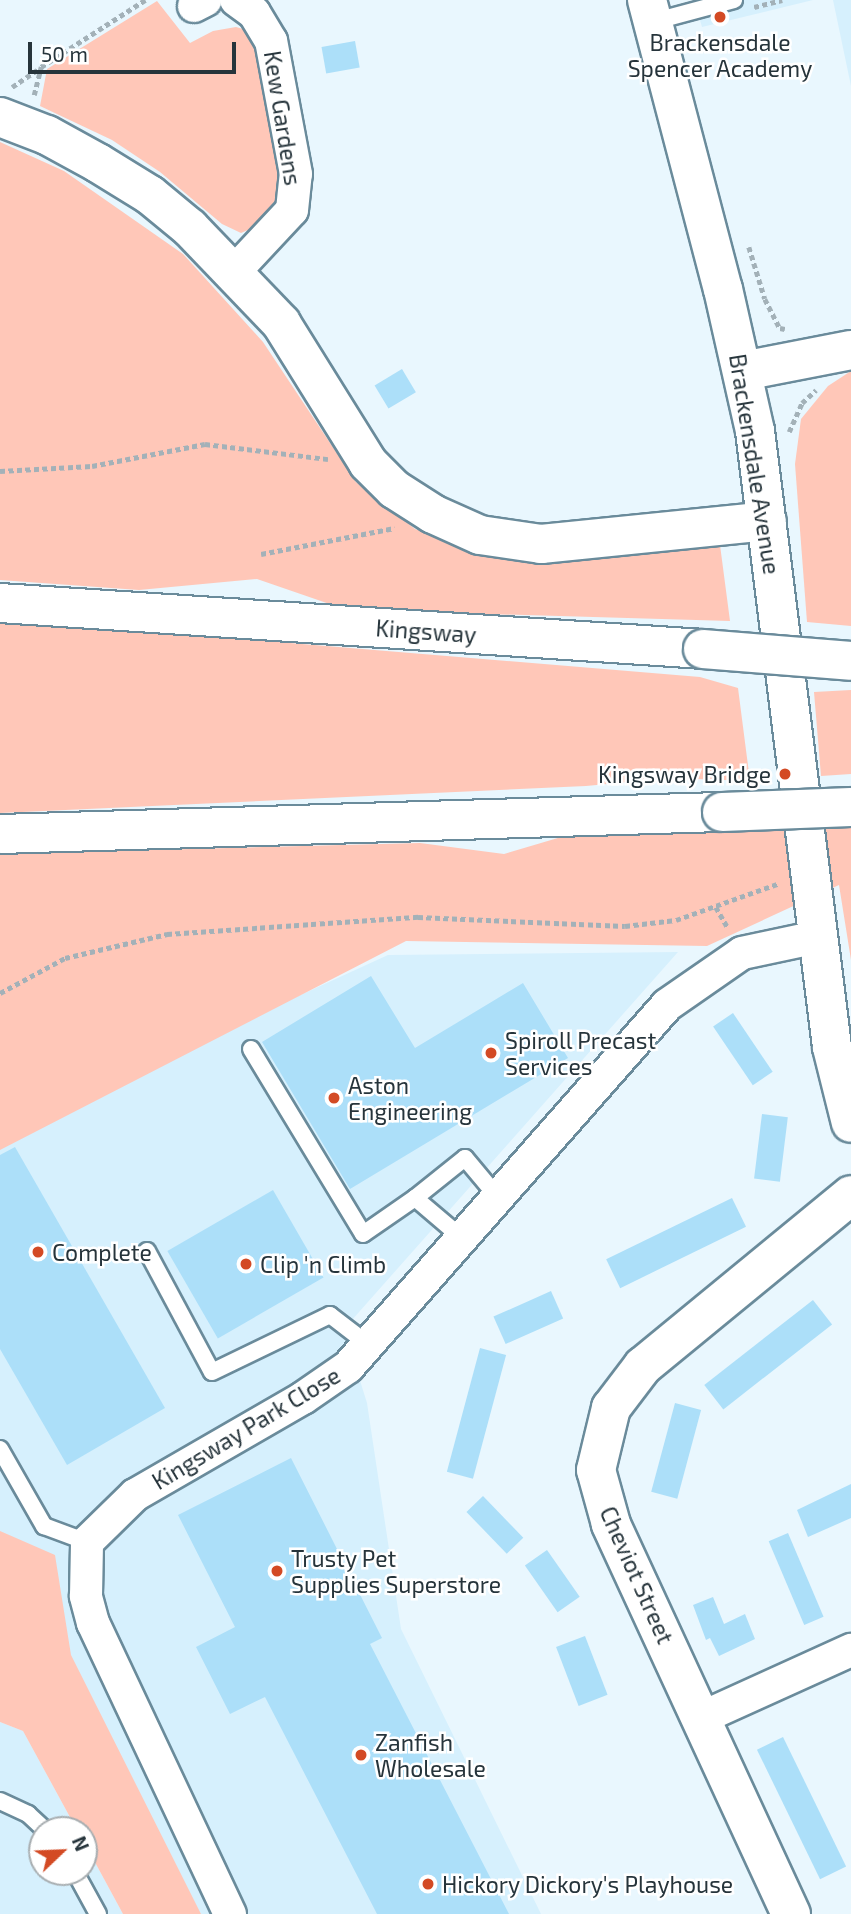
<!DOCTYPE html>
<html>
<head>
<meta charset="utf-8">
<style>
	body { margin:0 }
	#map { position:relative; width:851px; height:1914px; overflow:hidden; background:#e9f7fe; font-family:"Exo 2",sans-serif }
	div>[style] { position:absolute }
	.built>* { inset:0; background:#d6f0fd }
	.green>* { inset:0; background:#ffc7b8 }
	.building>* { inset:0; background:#acdff9; transform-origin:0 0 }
	.path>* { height:4.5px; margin-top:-2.25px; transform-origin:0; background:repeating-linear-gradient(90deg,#a3b1b8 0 5px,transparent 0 8.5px) }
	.roads { filter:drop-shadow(2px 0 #6a8b9b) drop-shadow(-2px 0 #6a8b9b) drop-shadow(0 2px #6a8b9b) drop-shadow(0 -2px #6a8b9b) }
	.lane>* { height:16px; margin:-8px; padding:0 8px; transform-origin:8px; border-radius:8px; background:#fff }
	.street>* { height:32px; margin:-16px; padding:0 16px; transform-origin:16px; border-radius:16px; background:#fff }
	.secondary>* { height:38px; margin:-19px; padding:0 19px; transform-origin:19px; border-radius:19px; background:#fff }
	.highway>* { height:38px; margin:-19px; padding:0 19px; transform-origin:19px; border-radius:19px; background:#fff }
	.bridges { filter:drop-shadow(2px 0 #6a8b9b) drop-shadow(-2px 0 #6a8b9b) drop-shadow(0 2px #6a8b9b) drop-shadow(0 -2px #6a8b9b) }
	.highway-bridge>* { height:38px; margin:-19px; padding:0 19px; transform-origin:19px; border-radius:19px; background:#fff }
	.dots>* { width:19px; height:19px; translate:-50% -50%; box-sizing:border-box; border:4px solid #fff; border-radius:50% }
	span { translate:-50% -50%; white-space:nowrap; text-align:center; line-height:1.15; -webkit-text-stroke:5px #fff; paint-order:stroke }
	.poi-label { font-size:23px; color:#26343b }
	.right { translate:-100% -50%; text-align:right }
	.left { translate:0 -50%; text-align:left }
	.street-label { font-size:23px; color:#26343b }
	.north { position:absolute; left:28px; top:1816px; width:70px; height:70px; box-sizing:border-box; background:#fff; border:2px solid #a8aeb1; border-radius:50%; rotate:67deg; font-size:19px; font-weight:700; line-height:28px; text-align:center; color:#26343b }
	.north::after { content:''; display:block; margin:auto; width:24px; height:32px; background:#d34a24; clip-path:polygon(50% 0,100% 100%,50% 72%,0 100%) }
	.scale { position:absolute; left:28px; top:42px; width:208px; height:32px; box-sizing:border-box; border:4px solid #26343b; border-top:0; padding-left:9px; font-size:21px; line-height:24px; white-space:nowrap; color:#26343b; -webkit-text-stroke:5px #fff; paint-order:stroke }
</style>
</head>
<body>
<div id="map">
	<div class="built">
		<i style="clip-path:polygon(694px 0,813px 0,702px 27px)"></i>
		<i style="clip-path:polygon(833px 0,851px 0,851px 86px)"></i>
		<i style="clip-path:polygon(678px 952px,344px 1329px,367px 1403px,401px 1629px,541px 1914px,187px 1914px,0 1569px,0 1142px,222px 1031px,388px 955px)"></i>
		<i style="clip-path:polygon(0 1722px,23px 1731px,77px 1830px,42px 1830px,42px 1872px,84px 1872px,84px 1842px,123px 1914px,0 1914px)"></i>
	</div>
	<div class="green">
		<i style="clip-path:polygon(157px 1px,190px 43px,213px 31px,236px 27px,254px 32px,283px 187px,278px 207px,262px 224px,241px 233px,222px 224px,160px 172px,112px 140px,40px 106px,47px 69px)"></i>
		<i style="clip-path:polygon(0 142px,64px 171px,183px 254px,263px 342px,356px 482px,415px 529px,468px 548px,720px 545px,730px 621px,347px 610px,257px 579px,139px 590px,0 580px)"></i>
		<i style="clip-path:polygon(851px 371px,851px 626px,807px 622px,795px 464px,801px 419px,828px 386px)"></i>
		<i style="clip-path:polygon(0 619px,700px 677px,738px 688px,750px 781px,670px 778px,586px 786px,0 813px)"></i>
		<i style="clip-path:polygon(851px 690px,851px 774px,821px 776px,814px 692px)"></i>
		<i style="clip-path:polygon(851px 819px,851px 960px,839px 885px,707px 946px,406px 941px,0 1150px,0 854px,420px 843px,504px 854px,595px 827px)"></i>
		<i style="clip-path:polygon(0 1531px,55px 1555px,71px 1655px,201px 1914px,123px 1914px,84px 1842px,84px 1830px,77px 1830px,23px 1731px,0 1722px)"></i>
	</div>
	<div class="building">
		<i style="left:355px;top:41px;width:27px;height:34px;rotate:80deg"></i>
		<i style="left:402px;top:369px;width:27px;height:32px;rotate:59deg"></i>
		<i style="clip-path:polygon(371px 976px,415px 1048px,523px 983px,568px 1058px,350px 1189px,262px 1042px)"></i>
		<i style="left:733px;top:1013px;width:71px;height:24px;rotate:56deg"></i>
		<i style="left:762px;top:1114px;width:26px;height:65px;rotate:7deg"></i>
		<i style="clip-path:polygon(15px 1147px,165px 1408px,67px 1465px,0 1349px,0 1155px)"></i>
		<i style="left:273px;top:1190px;width:101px;height:122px;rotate:60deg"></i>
		<i style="left:732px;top:1198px;width:32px;height:140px;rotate:64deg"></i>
		<i style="left:551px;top:1291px;width:30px;height:63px;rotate:66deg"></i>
		<i style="left:813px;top:1300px;width:31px;height:138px;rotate:52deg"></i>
		<i style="left:480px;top:1348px;width:27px;height:128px;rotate:15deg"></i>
		<i style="left:675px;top:1403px;width:27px;height:92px;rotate:15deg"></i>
		<i style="clip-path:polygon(291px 1458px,382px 1638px,370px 1644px,509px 1914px,377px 1914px,265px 1697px,230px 1714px,196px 1647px,235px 1627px,178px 1515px)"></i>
		<i style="clip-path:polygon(851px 1484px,851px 1518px,808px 1537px,797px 1510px)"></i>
		<i style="left:483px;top:1496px;width:58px;height:23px;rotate:46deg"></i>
		<i style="left:788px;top:1533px;width:91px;height:21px;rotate:67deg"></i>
		<i style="left:547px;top:1550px;width:57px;height:27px;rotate:55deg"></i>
		<i style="clip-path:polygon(713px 1597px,724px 1624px,745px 1614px,755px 1639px,719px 1656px,710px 1638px,706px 1640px,693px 1605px)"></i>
		<i style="left:585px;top:1636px;width:63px;height:31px;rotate:69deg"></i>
		<i style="left:783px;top:1737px;width:144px;height:29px;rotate:64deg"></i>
	</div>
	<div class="path">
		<i style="left:754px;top:7px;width:29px;rotate:-14deg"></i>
		<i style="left:12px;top:87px;width:34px;rotate:-34deg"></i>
		<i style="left:34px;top:95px;width:29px;rotate:-76deg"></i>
		<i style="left:41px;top:67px;width:124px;rotate:-32.8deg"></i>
		<i style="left:749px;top:247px;width:54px;rotate:72.9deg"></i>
		<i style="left:765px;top:299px;width:33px;rotate:63deg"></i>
		<i style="left:780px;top:328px;width:5px;rotate:11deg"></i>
		<i style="left:789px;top:432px;width:32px;rotate:-66deg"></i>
		<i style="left:802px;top:403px;width:19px;rotate:-43deg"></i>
		<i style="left:0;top:471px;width:92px;rotate:-3.1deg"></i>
		<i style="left:92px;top:466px;width:115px;rotate:-11deg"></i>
		<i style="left:205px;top:444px;width:124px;rotate:7deg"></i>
		<i style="left:261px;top:554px;width:136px;rotate:-11deg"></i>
		<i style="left:716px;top:907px;width:24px;rotate:60deg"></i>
		<i style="left:0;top:993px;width:74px;rotate:-28.3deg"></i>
		<i style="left:65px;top:958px;width:105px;rotate:-13.2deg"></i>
		<i style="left:167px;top:934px;width:252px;rotate:-3.9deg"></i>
		<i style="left:418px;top:917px;width:207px;rotate:2.5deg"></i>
		<i style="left:625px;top:926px;width:51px;rotate:-6.7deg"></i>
		<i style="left:676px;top:920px;width:110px;rotate:-19.6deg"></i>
	</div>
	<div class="roads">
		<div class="lane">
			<i style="left:652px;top:22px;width:85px;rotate:-15deg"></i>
			<i style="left:251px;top:1049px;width:216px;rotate:58.8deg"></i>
			<i style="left:363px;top:1234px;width:63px;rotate:-34.7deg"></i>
			<i style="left:415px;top:1198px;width:60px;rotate:40.3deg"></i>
			<i style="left:415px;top:1198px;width:64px;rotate:-38.7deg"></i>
			<i style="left:465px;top:1158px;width:48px;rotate:50deg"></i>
			<i style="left:147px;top:1251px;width:137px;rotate:61.8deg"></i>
			<i style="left:212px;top:1372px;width:131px;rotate:-25.8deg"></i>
			<i style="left:330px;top:1315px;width:49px;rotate:37.6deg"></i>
			<i style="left:0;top:1449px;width:89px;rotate:60.3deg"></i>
			<i style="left:44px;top:1526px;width:46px;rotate:20.4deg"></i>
			<i style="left:0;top:1801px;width:31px;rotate:25deg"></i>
			<i style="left:28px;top:1814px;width:23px;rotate:43deg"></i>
			<i style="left:75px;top:1872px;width:48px;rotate:61.3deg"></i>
		</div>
		<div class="street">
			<i style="left:194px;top:6px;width:13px;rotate:-27deg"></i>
			<i style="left:235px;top:271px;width:83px;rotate:-46.9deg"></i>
			<i style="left:292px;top:210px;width:36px;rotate:-84deg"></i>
			<i style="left:296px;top:174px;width:135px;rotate:-100.6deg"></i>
			<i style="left:271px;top:41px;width:33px;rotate:-121deg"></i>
			<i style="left:254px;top:13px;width:22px;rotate:-144deg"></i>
			<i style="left:701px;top:1718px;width:165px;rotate:-24.4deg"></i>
			<i style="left:230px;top:1914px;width:322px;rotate:-115.2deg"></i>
			<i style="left:93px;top:1623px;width:28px;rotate:-105deg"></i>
			<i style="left:86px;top:1596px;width:54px;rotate:-88.9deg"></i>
			<i style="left:87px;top:1542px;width:67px;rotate:-44.4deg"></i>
			<i style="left:135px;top:1495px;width:194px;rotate:-30deg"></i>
			<i style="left:303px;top:1398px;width:55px;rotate:-34.6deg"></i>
			<i style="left:348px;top:1367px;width:482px;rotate:-48.6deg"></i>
			<i style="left:667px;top:1005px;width:91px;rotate:-34.7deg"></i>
			<i style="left:742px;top:953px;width:77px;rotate:-12deg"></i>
		</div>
		<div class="secondary">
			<i style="left:647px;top:0;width:299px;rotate:75.3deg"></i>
			<i style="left:723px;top:289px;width:146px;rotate:77.3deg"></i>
			<i style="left:755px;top:431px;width:621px;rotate:82.87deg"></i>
			<i style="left:832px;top:1047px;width:78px;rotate:76deg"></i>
			<i style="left:0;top:117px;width:50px;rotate:21deg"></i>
			<i style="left:47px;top:135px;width:58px;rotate:28.8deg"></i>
			<i style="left:98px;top:163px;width:61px;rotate:31.6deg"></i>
			<i style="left:150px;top:195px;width:52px;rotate:39.5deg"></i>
			<i style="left:190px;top:228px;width:132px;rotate:46.2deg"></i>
			<i style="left:281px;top:323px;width:165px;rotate:58.1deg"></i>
			<i style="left:368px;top:463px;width:37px;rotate:45deg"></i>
			<i style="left:394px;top:489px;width:46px;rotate:32.7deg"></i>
			<i style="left:433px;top:514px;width:51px;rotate:24.1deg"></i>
			<i style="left:480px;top:535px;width:62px;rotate:8.4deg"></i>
			<i style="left:541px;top:544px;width:227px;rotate:-5.8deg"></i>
			<i style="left:791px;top:1914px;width:430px;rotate:-114.8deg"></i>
			<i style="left:611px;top:1524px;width:56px;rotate:-105.5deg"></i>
			<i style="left:596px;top:1470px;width:64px;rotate:-76.4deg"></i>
			<i style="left:611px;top:1408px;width:53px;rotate:-52.7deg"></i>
			<i style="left:643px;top:1366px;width:269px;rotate:-39.4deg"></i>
		</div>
		<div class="highway">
			<i style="left:743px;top:371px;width:110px;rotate:-11deg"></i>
			<i style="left:0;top:603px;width:705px;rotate:3.74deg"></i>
			<i style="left:0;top:834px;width:722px;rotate:-1.75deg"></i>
		</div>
	</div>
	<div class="bridges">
		<div class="highway-bridge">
			<i style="left:703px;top:649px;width:148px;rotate:4.6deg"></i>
			<i style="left:722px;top:812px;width:129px;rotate:-2.2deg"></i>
		</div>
	</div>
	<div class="dots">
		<i style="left:720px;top:17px;background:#d34a24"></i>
		<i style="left:785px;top:774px;background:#d34a24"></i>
		<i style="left:491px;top:1053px;background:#d34a24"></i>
		<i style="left:334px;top:1098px;background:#d34a24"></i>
		<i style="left:38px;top:1252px;background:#d34a24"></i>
		<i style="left:246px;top:1264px;background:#d34a24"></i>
		<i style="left:277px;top:1571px;background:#d34a24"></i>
		<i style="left:361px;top:1755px;background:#d34a24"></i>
		<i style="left:428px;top:1884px;background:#d34a24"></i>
	</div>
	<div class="poi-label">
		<span style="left:720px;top:55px">Brackensdale<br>Spencer Academy</span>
		<span class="right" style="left:771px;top:774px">Kingsway Bridge</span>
		<span class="left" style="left:505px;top:1053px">Spiroll Precast<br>Services</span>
		<span class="left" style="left:348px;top:1098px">Aston<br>Engineering</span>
		<span class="left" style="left:52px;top:1252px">Complete</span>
		<span class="left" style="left:260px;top:1264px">Clip 'n Climb</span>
		<span class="left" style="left:291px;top:1571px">Trusty Pet<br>Supplies Superstore</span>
		<span class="left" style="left:375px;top:1755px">Zanfish<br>Wholesale</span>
		<span class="left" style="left:442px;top:1884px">Hickory Dickory's Playhouse</span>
	</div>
	<div class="street-label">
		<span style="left:283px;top:118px;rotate:81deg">Kew Gardens</span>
		<span style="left:755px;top:464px;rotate:81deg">Brackensdale Avenue</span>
		<span style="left:426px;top:631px;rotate:4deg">Kingsway</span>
		<span style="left:246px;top:1428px;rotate:-31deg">Kingsway Park Close</span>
		<span style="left:637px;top:1575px;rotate:66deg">Cheviot Street</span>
	</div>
	<div class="north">N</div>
	<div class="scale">50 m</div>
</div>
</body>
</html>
